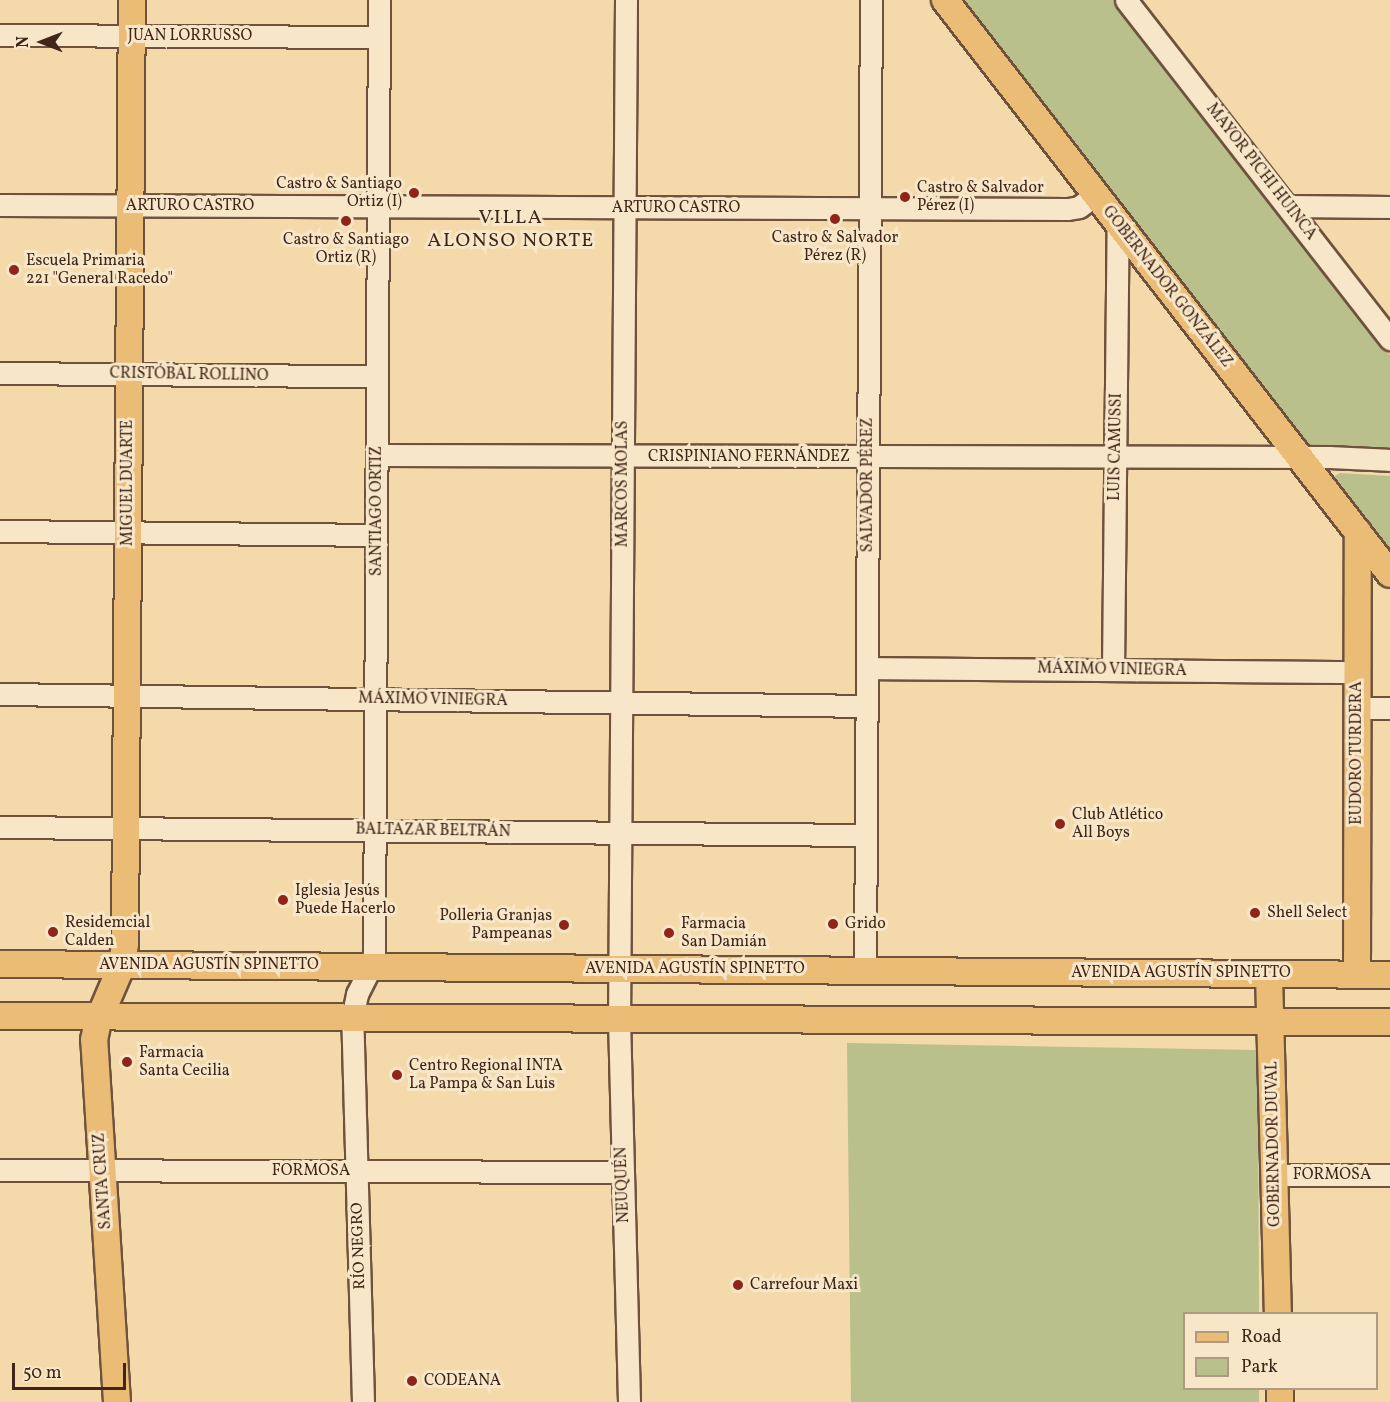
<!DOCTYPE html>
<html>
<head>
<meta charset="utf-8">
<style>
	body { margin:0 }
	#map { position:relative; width:1390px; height:1402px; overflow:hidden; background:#f4d9ab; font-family:Vollkorn,serif }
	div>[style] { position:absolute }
	.green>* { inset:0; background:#b9c08b }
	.roads { filter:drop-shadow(2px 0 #6e523e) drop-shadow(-2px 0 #6e523e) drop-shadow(0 2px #6e523e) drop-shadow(0 -2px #6e523e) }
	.minor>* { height:21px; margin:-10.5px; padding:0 10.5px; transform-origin:10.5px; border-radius:10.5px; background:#f8e6c8 }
	.major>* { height:26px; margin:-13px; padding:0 13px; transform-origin:13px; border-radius:13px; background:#eabc76 }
	.dots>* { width:16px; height:16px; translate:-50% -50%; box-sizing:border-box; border:3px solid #f8e6c8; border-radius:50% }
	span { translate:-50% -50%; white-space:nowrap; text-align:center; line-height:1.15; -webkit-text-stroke:6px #f8e6c8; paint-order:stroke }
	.street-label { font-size:16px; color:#412519 }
	.poi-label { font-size:16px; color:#412519 }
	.right { translate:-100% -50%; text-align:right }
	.left { translate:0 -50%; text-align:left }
	.quarter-label { font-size:20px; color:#412519; letter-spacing:1.5px }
	.legend { position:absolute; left:1183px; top:1312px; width:195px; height:78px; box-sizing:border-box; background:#f8e6c8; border:2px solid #af9982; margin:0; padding:8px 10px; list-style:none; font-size:18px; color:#412519 }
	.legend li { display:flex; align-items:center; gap:12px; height:30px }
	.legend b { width:30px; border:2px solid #af9982 }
	.north { position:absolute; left:12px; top:12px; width:60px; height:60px; -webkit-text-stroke:4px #f8e6c8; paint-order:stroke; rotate:270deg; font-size:16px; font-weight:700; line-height:24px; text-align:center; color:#412519 }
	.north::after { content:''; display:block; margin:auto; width:21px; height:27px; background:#412519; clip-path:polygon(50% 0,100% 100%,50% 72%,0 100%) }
	.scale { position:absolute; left:12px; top:1363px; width:114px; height:27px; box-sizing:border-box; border:3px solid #412519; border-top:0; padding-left:8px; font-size:18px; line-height:21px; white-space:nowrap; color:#412519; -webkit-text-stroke:4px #f8e6c8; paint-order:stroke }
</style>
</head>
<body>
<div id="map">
	<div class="green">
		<i style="clip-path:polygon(960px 0,1116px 0,1390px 355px,1390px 456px,1310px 450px)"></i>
		<i style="clip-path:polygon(1340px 473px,1390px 476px,1390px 558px,1333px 482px,1333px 477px)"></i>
		<i style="clip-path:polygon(847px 1043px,1258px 1050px,1259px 1313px,1184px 1314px,1184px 1388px,1259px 1389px,1259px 1402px,851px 1402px)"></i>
	</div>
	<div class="roads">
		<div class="minor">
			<i style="left:626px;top:0;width:1019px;rotate:90.39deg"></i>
			<i style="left:619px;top:1019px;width:383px;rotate:88.5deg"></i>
			<i style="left:1126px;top:0;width:430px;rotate:52.1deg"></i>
			<i style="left:0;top:35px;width:379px;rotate:0.3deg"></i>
			<i style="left:0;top:205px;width:1068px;rotate:0.21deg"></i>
			<i style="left:1068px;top:209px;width:11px;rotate:-10deg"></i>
			<i style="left:1079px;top:207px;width:20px;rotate:-37deg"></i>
			<i style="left:1287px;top:206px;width:103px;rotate:0.6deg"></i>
			<i style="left:0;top:373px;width:377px;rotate:0.5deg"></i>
			<i style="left:377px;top:455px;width:952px;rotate:0.12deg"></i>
			<i style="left:1329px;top:457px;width:61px;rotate:2.8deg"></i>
			<i style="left:0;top:531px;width:376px;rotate:0.6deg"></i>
			<i style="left:867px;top:668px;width:490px;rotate:0.5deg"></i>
			<i style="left:1113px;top:670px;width:446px;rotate:-89.4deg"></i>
			<i style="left:0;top:694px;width:867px;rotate:0.79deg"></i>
			<i style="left:1357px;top:708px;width:33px"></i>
			<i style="left:0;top:827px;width:866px;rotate:0.53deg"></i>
			<i style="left:865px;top:970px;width:970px;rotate:-89.65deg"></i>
			<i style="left:0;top:1170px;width:623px;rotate:0.18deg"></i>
			<i style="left:1275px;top:1175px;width:115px"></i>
			<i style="left:363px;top:1402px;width:384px;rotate:-91.6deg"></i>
			<i style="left:352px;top:1018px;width:25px;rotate:-78deg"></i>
			<i style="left:357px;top:994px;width:35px;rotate:-63deg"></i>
			<i style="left:373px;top:963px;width:11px;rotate:-85deg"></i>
			<i style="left:374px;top:952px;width:952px;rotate:-89.7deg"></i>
		</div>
		<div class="major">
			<i style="left:945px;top:0;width:726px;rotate:52.21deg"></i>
			<i style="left:0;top:964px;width:1390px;rotate:0.45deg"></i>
			<i style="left:1269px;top:974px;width:340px;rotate:88.5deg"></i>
			<i style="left:1357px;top:974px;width:442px;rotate:-89.9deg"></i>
			<i style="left:0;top:1016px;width:1390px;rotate:0.25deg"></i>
			<i style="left:1280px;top:1388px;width:14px;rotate:90deg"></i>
			<i style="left:117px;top:1402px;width:363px;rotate:-93.6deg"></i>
			<i style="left:94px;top:1040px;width:19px;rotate:-78deg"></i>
			<i style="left:98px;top:1021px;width:61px;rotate:-66.8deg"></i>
			<i style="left:122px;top:965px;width:21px;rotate:-82deg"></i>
			<i style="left:125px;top:944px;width:944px;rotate:-89.58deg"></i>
		</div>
	</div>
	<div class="dots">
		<i style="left:414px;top:193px;background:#8f2418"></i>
		<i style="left:905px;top:197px;background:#8f2418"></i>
		<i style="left:835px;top:219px;background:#8f2418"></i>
		<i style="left:346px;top:221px;background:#8f2418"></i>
		<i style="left:14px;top:270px;background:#8f2418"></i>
		<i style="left:1060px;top:824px;background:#8f2418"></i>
		<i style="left:283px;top:900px;background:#8f2418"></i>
		<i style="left:1255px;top:913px;background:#8f2418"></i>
		<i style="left:833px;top:924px;background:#8f2418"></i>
		<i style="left:564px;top:925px;background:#8f2418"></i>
		<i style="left:53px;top:932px;background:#8f2418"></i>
		<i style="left:669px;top:933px;background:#8f2418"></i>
		<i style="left:127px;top:1062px;background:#8f2418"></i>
		<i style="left:397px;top:1075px;background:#8f2418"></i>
		<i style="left:738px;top:1285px;background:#8f2418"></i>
		<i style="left:412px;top:1381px;background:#8f2418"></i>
	</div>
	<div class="street-label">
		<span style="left:190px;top:36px">JUAN LORRUSSO</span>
		<span style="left:1261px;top:172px;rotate:52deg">MAYOR PICHI HUINCA</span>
		<span style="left:190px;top:206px">ARTURO CASTRO</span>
		<span style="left:676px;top:208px">ARTURO CASTRO</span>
		<span style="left:1167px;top:287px;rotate:52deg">GOBERNADOR GONZÁLEZ</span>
		<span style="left:189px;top:375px;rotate:1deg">CRISTÓBAL ROLLINO</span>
		<span style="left:1116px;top:447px;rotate:-89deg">LUIS CAMUSSI</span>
		<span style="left:749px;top:457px">CRISPINIANO FERNÁNDEZ</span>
		<span style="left:128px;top:483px;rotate:-90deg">MIGUEL DUARTE</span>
		<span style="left:623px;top:484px;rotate:-90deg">MARCOS MOLAS</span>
		<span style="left:868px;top:485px;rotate:-90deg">SALVADOR PÉREZ</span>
		<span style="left:377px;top:511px;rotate:-90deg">SANTIAGO ORTIZ</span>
		<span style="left:1112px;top:670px;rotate:1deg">MÁXIMO VINIEGRA</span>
		<span style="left:433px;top:700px;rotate:1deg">MÁXIMO VINIEGRA</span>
		<span style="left:1357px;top:753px;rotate:-90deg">EUDORO TURDERA</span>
		<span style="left:433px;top:831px;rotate:1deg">BALTAZAR BELTRÁN</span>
		<span style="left:209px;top:965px">AVENIDA AGUSTÍN SPINETTO</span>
		<span style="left:695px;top:969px">AVENIDA AGUSTÍN SPINETTO</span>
		<span style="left:1181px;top:973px">AVENIDA AGUSTÍN SPINETTO</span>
		<span style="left:1274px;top:1144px;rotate:-91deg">GOBERNADOR DUVAL</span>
		<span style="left:311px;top:1171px">FORMOSA</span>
		<span style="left:1332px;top:1175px">FORMOSA</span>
		<span style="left:103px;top:1181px;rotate:-94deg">SANTA CRUZ</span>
		<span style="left:623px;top:1185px;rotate:-92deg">NEUQUÉN</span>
		<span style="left:359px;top:1246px;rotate:-92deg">RÍO NEGRO</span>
	</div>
	<div class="poi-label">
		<span class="right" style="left:402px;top:193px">Castro &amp; Santiago<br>Ortiz (I)</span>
		<span class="left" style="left:917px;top:197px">Castro &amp; Salvador<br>Pérez (I)</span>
		<span style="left:835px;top:247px">Castro &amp; Salvador<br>Pérez (R)</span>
		<span style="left:346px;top:249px">Castro &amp; Santiago<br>Ortiz (R)</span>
		<span class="left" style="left:26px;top:270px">Escuela Primaria<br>221 "General Racedo"</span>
		<span class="left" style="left:1072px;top:824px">Club Atlético<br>All Boys</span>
		<span class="left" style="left:295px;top:900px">Iglesia Jesús<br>Puede Hacerlo</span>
		<span class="left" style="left:1267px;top:913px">Shell Select</span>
		<span class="right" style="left:552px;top:925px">Polleria Granjas<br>Pampeanas</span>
		<span class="left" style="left:65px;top:932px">Residemcial<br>Calden</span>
		<span class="left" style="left:681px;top:933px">Farmacia<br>San Damián</span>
		<span class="left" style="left:845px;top:924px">Grido</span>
		<span class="left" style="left:139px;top:1062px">Farmacia<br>Santa Cecilia</span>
		<span class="left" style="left:409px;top:1075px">Centro Regional INTA<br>La Pampa &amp; San Luis</span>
		<span class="left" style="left:750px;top:1285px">Carrefour Maxi</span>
		<span class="left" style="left:424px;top:1381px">CODEANA</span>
	</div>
	<div class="quarter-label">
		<span style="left:511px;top:230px">VILLA<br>ALONSO NORTE</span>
	</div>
	<ul class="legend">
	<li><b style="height:8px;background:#eabc76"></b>Road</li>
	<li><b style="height:16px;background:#b9c08b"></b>Park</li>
	</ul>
	<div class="north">N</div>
	<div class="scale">50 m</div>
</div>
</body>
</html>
